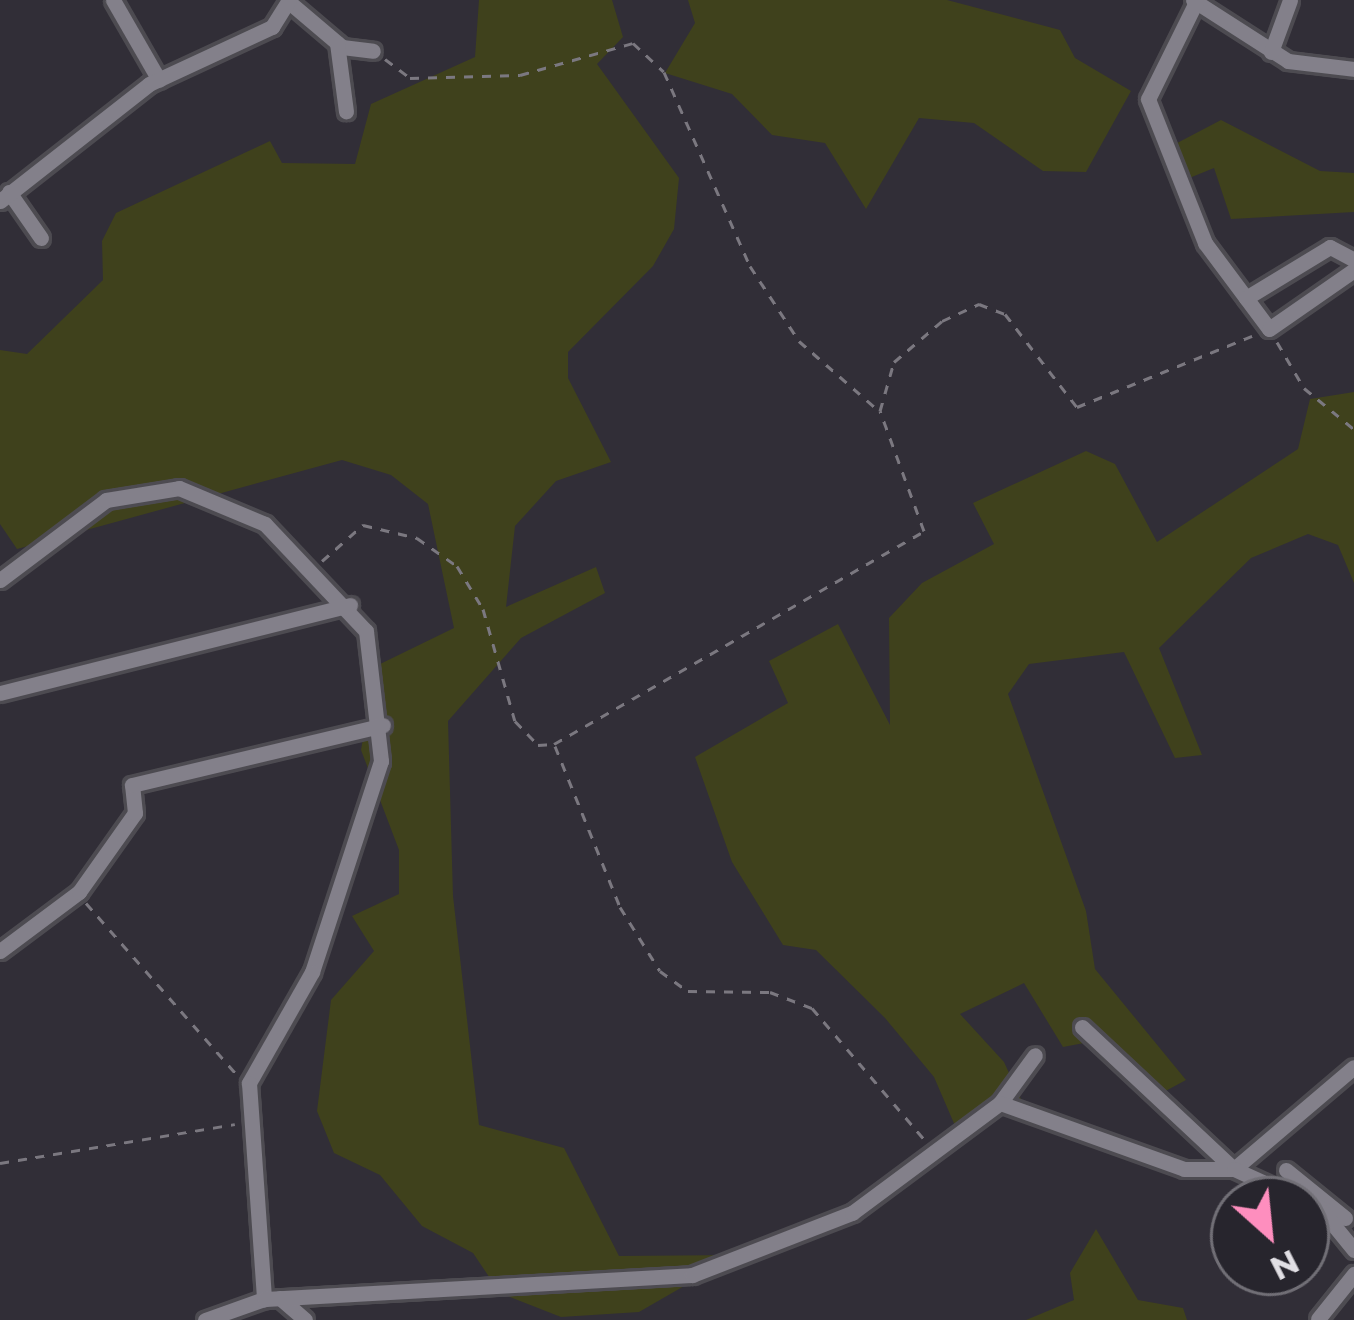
<!DOCTYPE html>
<html>
<head>
<meta charset="utf-8">
<style>
	body { margin:0 }
	#map { position:relative; width:1354px; height:1320px; overflow:hidden; background:#312e37; font-family:Montserrat,sans-serif }
	div>[style] { position:absolute }
	.green>* { inset:0; background:#3f411c }
	.path>* { height:3px; margin-top:-1.5px; transform-origin:0; background:repeating-linear-gradient(90deg,#7b7880 0 9px,transparent 0 18px) }
	.roads { filter:drop-shadow(3px 0 #4d4b51) drop-shadow(-3px 0 #4d4b51) drop-shadow(0 3px #4d4b51) drop-shadow(0 -3px #4d4b51) }
	.minor>* { height:15px; margin:-7.5px; padding:0 7.5px; transform-origin:7.5px; border-radius:7.5px; background:#83808a }
	span { translate:-50% -50%; white-space:nowrap; text-align:center; line-height:1.15; -webkit-text-stroke:12px #27252d; paint-order:stroke }
	.north { position:absolute; left:1210px; top:1176px; width:120px; height:120px; box-sizing:border-box; background:#27252d; border:3px solid #716f76; border-radius:50%; rotate:153deg; font-size:33px; font-weight:700; line-height:48px; text-align:center; color:#e1dfe4 }
	.north::after { content:''; display:block; margin:auto; width:42px; height:54px; background:#fe8ebe; clip-path:polygon(50% 0,100% 100%,50% 72%,0 100%) }
</style>
</head>
<body>
<div id="map">
	<div class="green">
		<i style="clip-path:polygon(479px 0,612px 0,623px 37px,597px 64px,679px 178px,674px 229px,653px 266px,568px 352px,568px 378px,611px 462px,556px 481px,515px 526px,506px 607px,596px 567px,605px 593px,521px 638px,448px 721px,453px 896px,479px 1125px,564px 1148px,619px 1256px,738px 1255px,639px 1312px,561px 1317px,500px 1293px,473px 1253px,422px 1226px,380px 1175px,334px 1153px,317px 1111px,331px 1000px,374px 951px,352px 916px,399px 894px,399px 850px,361px 750px,376px 666px,454px 628px,428px 504px,391px 475px,342px 460px,17px 549px,0 524px,0 350px,27px 354px,103px 280px,102px 241px,116px 213px,270px 141px,282px 163px,355px 164px,371px 104px,475px 57px)"></i>
		<i style="clip-path:polygon(688px 0,947px 0,1060px 30px,1075px 58px,1131px 91px,1086px 172px,1043px 171px,974px 123px,919px 118px,866px 209px,825px 143px,772px 135px,732px 94px,665px 73px,695px 23px)"></i>
		<i style="clip-path:polygon(1221px 120px,1320px 171px,1354px 173px,1354px 212px,1231px 219px,1214px 168px,1177px 183px,1160px 152px)"></i>
		<i style="clip-path:polygon(1354px 392px,1354px 583px,1338px 545px,1308px 534px,1251px 558px,1159px 648px,1202px 755px,1175px 758px,1124px 652px,1029px 664px,1008px 694px,1086px 911px,1095px 969px,1186px 1080px,1147px 1101px,1105px 1039px,1063px 1047px,1024px 983px,960px 1014px,1004px 1062px,1026px 1110px,956px 1128px,934px 1077px,885px 1018px,816px 950px,783px 945px,732px 862px,695px 757px,788px 703px,769px 661px,838px 624px,890px 725px,889px 618px,922px 583px,994px 544px,973px 503px,1086px 451px,1115px 464px,1157px 542px,1298px 449px,1310px 399px)"></i>
		<i style="clip-path:polygon(1096px 1229px,1138px 1300px,1183px 1308px,1187px 1320px,1026px 1320px,1074px 1300px,1070px 1273px)"></i>
	</div>
	<div class="path">
		<i style="left:385px;top:59px;width:31px;rotate:37deg"></i>
		<i style="left:410px;top:78px;width:110px;rotate:-1.6deg"></i>
		<i style="left:520px;top:75px;width:117px;rotate:-15.8deg"></i>
		<i style="left:633px;top:43px;width:42px;rotate:43.1deg"></i>
		<i style="left:664px;top:72px;width:212px;rotate:66.1deg"></i>
		<i style="left:750px;top:266px;width:90px;rotate:56.8deg"></i>
		<i style="left:799px;top:341px;width:105px;rotate:41.1deg"></i>
		<i style="left:1277px;top:342px;width:53px;rotate:59.6deg"></i>
		<i style="left:1304px;top:388px;width:65px;rotate:39.4deg"></i>
		<i style="left:322px;top:561px;width:55px;rotate:-41.3deg"></i>
		<i style="left:363px;top:525px;width:56px;rotate:13.5deg"></i>
		<i style="left:417px;top:538px;width:49px;rotate:35deg"></i>
		<i style="left:457px;top:566px;width:50px;rotate:58.8deg"></i>
		<i style="left:483px;top:609px;width:116px;rotate:74.1deg"></i>
		<i style="left:515px;top:721px;width:33px;rotate:46deg"></i>
		<i style="left:538px;top:745px;width:16px;rotate:-4deg"></i>
		<i style="left:554px;top:744px;width:427px;rotate:-29.9deg"></i>
		<i style="left:924px;top:531px;width:128px;rotate:-110.1deg"></i>
		<i style="left:880px;top:411px;width:51px;rotate:-74.1deg"></i>
		<i style="left:894px;top:362px;width:63px;rotate:-40.5deg"></i>
		<i style="left:942px;top:321px;width:41px;rotate:-24.7deg"></i>
		<i style="left:979px;top:304px;width:28px;rotate:21deg"></i>
		<i style="left:1005px;top:314px;width:118px;rotate:52.3deg"></i>
		<i style="left:1077px;top:407px;width:189px;rotate:-22.1deg"></i>
		<i style="left:555px;top:746px;width:174px;rotate:68deg"></i>
		<i style="left:620px;top:907px;width:75px;rotate:58deg"></i>
		<i style="left:660px;top:971px;width:34px;rotate:36deg"></i>
		<i style="left:688px;top:991px;width:82px;rotate:0.7deg"></i>
		<i style="left:770px;top:992px;width:45px;rotate:20.9deg"></i>
		<i style="left:812px;top:1008px;width:172px;rotate:49.5deg"></i>
		<i style="left:86px;top:903px;width:229px;rotate:48.7deg"></i>
		<i style="left:0;top:1163px;width:238px;rotate:-9.4deg"></i>
	</div>
	<div class="roads">
		<div class="minor">
			<i style="left:113px;top:0;width:92px;rotate:60.1deg"></i>
			<i style="left:1193px;top:0;width:113px;rotate:32.7deg"></i>
			<i style="left:1288px;top:61px;width:66px;rotate:6.9deg"></i>
			<i style="left:289px;top:2px;width:70px;rotate:40.3deg"></i>
			<i style="left:342px;top:47px;width:31px;rotate:7deg"></i>
			<i style="left:1196px;top:2px;width:108px;rotate:116.3deg"></i>
			<i style="left:1148px;top:99px;width:155px;rotate:68.4deg"></i>
			<i style="left:1205px;top:243px;width:107px;rotate:53.3deg"></i>
			<i style="left:1269px;top:329px;width:103px;rotate:-34.8deg"></i>
			<i style="left:337px;top:43px;width:69px;rotate:82.5deg"></i>
			<i style="left:1271px;top:52px;width:55px;rotate:-69.9deg"></i>
			<i style="left:9px;top:192px;width:56px;rotate:55.2deg"></i>
			<i style="left:0;top:201px;width:189px;rotate:-38.1deg"></i>
			<i style="left:149px;top:84px;width:136px;rotate:-24.9deg"></i>
			<i style="left:272px;top:27px;width:32px;rotate:-58deg"></i>
			<i style="left:1246px;top:298px;width:98px;rotate:-31.3deg"></i>
			<i style="left:1330px;top:247px;width:27px;rotate:28deg"></i>
			<i style="left:0;top:580px;width:133px;rotate:-37deg"></i>
			<i style="left:106px;top:500px;width:74px;rotate:-9.3deg"></i>
			<i style="left:179px;top:488px;width:93px;rotate:22.7deg"></i>
			<i style="left:265px;top:524px;width:147px;rotate:46.7deg"></i>
			<i style="left:366px;top:631px;width:131px;rotate:83.4deg"></i>
			<i style="left:381px;top:761px;width:222px;rotate:108.1deg"></i>
			<i style="left:312px;top:972px;width:128px;rotate:119.6deg"></i>
			<i style="left:249px;top:1083px;width:217px;rotate:86deg"></i>
			<i style="left:0;top:693px;width:361px;rotate:-14.1deg"></i>
			<i style="left:0;top:951px;width:99px;rotate:-36.8deg"></i>
			<i style="left:79px;top:892px;width:97px;rotate:-54.7deg"></i>
			<i style="left:135px;top:813px;width:28px;rotate:-96deg"></i>
			<i style="left:132px;top:785px;width:258px;rotate:-13.4deg"></i>
			<i style="left:1082px;top:1027px;width:208px;rotate:43.1deg"></i>
			<i style="left:1000px;top:1103px;width:59px;rotate:-53.9deg"></i>
			<i style="left:1234px;top:1169px;width:157px;rotate:-40.4deg"></i>
			<i style="left:1286px;top:1170px;width:76px;rotate:39.1deg"></i>
			<i style="left:1306px;top:1202px;width:39px;rotate:23deg"></i>
			<i style="left:1323px;top:1212px;width:49px;rotate:50.8deg"></i>
			<i style="left:280px;top:1298px;width:33px;rotate:41deg"></i>
			<i style="left:1318px;top:1319px;width:58px;rotate:-51.3deg"></i>
			<i style="left:205px;top:1320px;width:63px;rotate:-19.6deg"></i>
			<i style="left:264px;top:1299px;width:429px;rotate:-3.2deg"></i>
			<i style="left:692px;top:1275px;width:172px;rotate:-21.2deg"></i>
			<i style="left:852px;top:1213px;width:184px;rotate:-36.6deg"></i>
			<i style="left:1000px;top:1103px;width:195px;rotate:19.7deg"></i>
			<i style="left:1184px;top:1169px;width:50px"></i>
			<i style="left:1234px;top:1169px;width:75px;rotate:24.5deg"></i>
		</div>
	</div>
	<div class="north">N</div>
</div>
</body>
</html>
